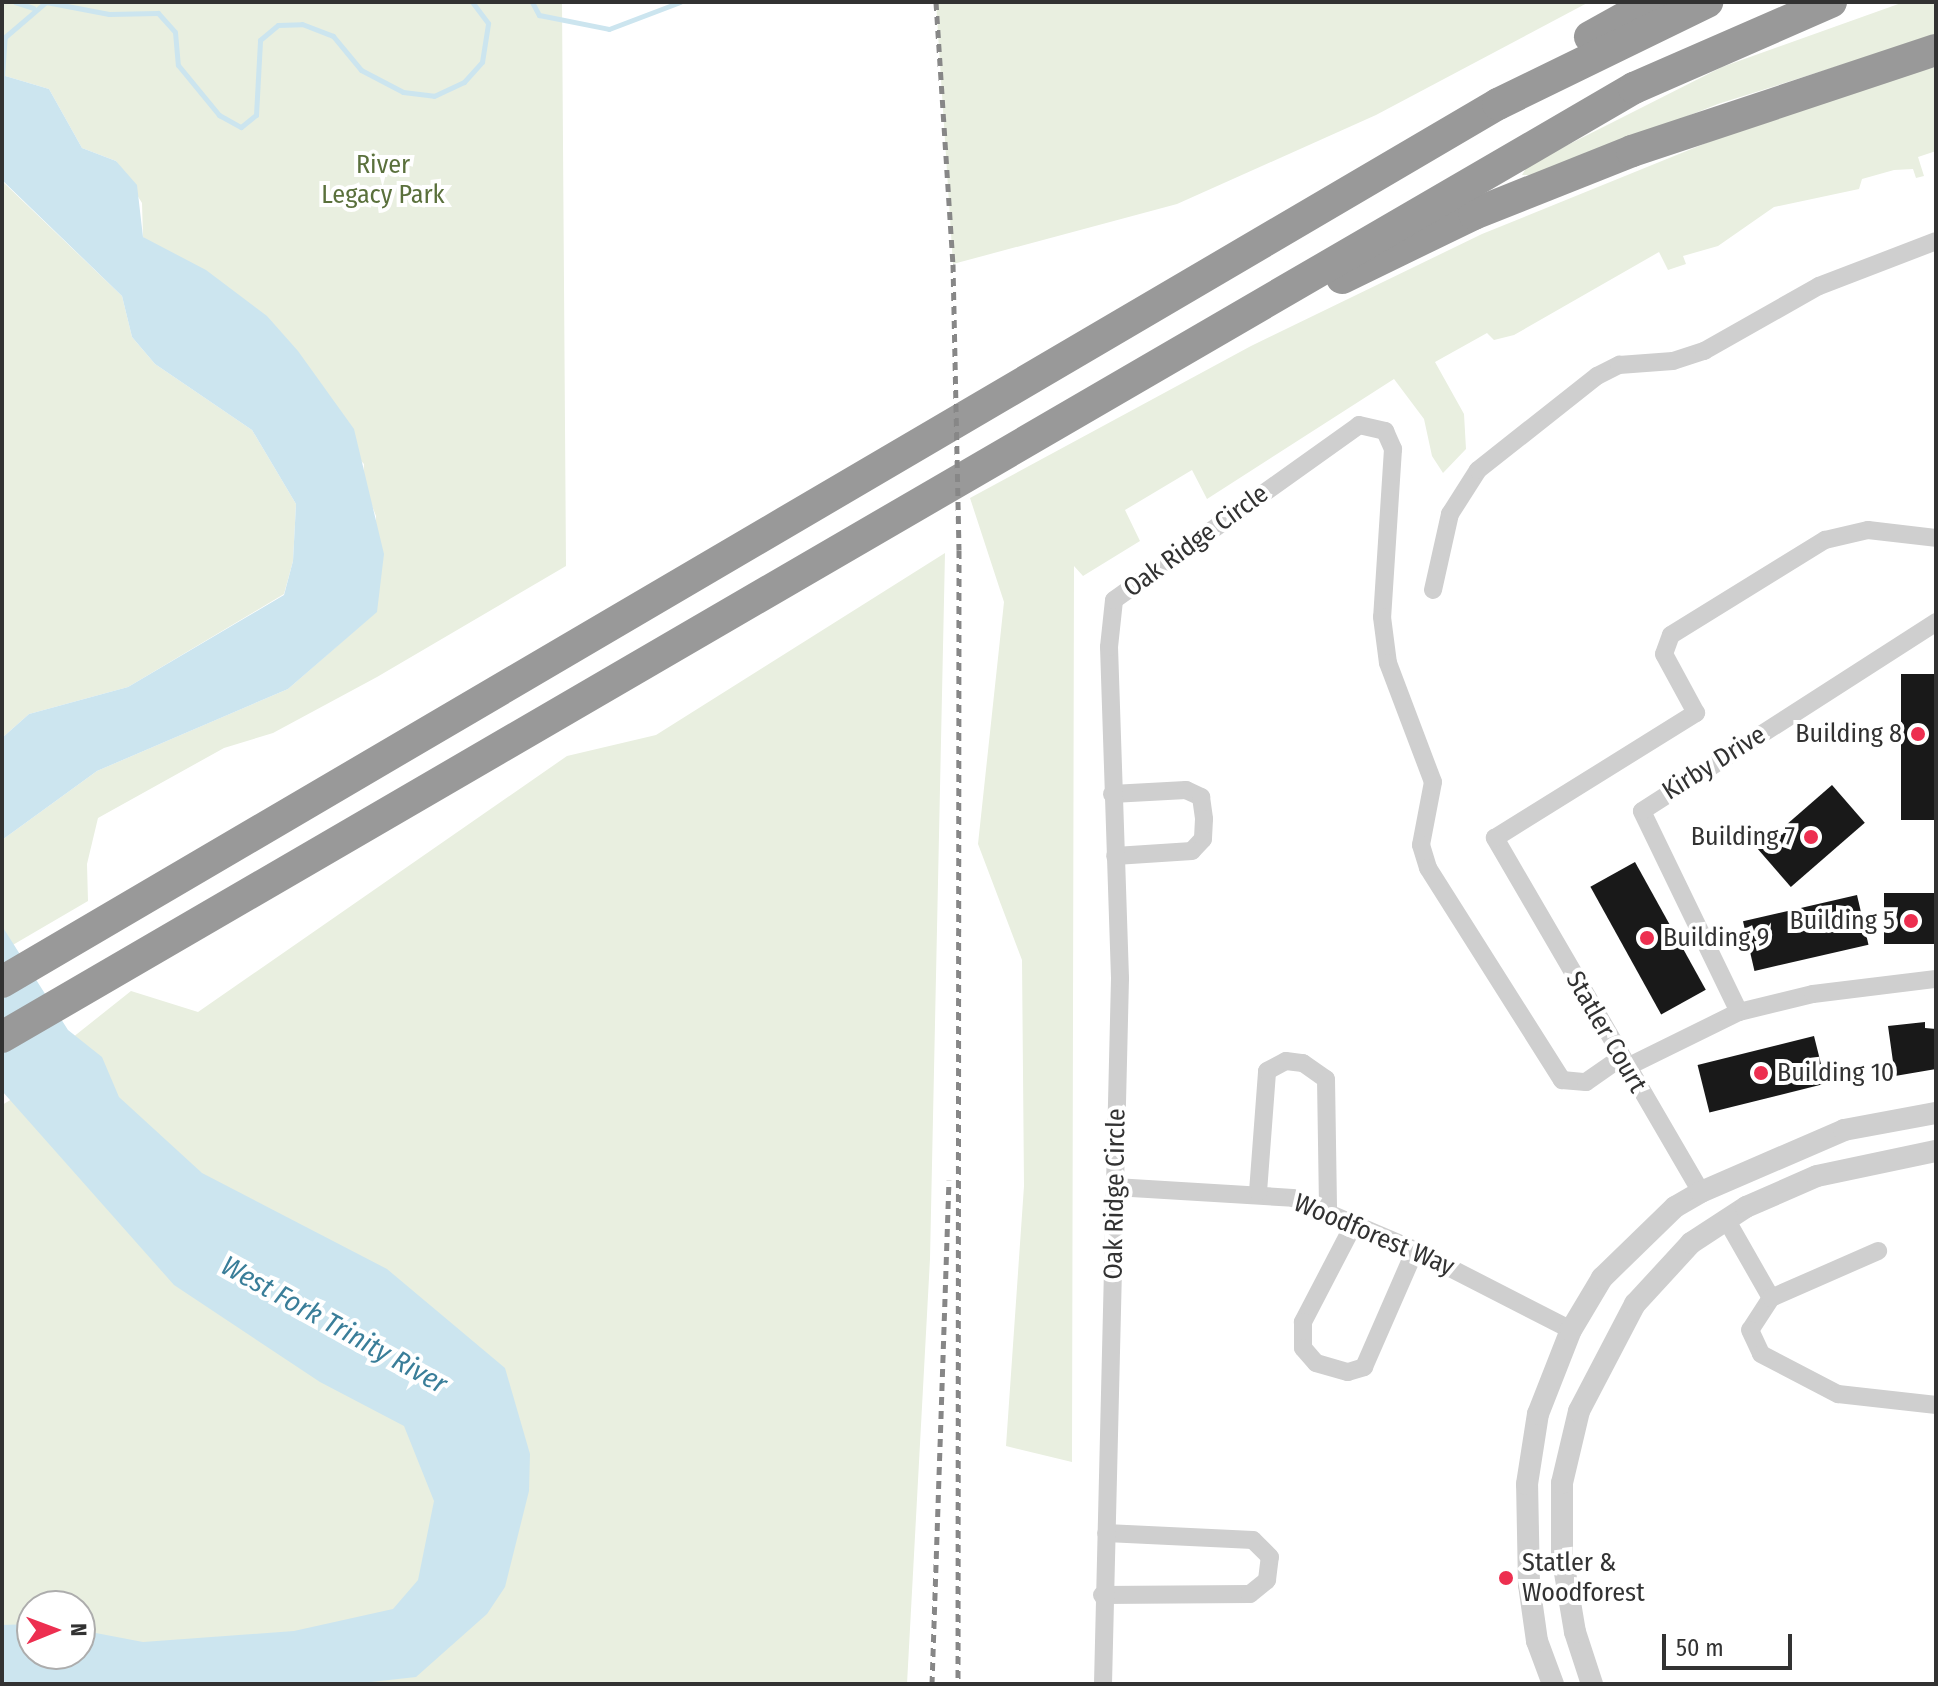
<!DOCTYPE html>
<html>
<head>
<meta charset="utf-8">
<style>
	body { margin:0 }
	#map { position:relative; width:1938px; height:1686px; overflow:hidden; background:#fff; font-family:"Fira Sans Condensed",sans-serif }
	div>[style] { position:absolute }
	.green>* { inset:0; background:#e9efe0 }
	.water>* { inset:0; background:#cce5ef }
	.stream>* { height:5px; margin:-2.5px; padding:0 2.5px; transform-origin:2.5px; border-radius:2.5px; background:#cce5ef }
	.building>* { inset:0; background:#191919; transform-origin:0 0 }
	.minor>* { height:18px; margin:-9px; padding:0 9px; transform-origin:9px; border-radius:9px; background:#cfcfcf }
	.tertiary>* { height:22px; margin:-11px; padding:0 11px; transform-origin:11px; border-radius:11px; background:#cfcfcf }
	.motorway>* { height:32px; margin:-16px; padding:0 16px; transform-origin:16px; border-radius:16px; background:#999 }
	.rail>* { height:5px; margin-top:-2.5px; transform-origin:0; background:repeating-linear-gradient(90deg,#878787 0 8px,transparent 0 14px) }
	.dots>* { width:22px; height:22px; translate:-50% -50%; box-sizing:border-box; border:4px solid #fff; border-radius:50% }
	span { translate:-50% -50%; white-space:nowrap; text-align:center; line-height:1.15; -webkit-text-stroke:8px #fff; paint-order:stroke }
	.park-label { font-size:26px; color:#5a703c }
	.street-label { font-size:26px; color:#323232 }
	.poi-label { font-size:26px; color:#323232 }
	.right { translate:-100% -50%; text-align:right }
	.left { translate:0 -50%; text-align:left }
	.water-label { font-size:28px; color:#3a7e99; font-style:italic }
	.frame { position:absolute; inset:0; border:4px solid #323232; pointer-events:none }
	.north { position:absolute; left:16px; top:1590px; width:80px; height:80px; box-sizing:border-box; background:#fff; border:2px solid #adadad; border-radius:50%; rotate:89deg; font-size:22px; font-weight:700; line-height:32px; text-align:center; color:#323232 }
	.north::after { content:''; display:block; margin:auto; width:28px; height:36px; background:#ed2f50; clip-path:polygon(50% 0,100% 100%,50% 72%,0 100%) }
	.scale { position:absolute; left:1662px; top:1634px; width:130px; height:36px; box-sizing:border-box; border:4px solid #323232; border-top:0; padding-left:10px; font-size:24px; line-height:28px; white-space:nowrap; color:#323232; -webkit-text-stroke:6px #fff; paint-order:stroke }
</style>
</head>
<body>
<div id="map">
	<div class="green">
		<i style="clip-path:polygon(2px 2px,562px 2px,566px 566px,377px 677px,273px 733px,224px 748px,98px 818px,87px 864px,88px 901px,11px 946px,2px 926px,2px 840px,97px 771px,288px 689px,376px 612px,376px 516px,363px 483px,364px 464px,143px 237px,142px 203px,116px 161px,82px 148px,49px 89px,2px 75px)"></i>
		<i style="clip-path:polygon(936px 2px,1589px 2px,1376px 115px,1177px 204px,953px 264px)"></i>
		<i style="clip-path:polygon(1904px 2px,1936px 2px,1936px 35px,1718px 104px,1539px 175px,1522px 175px,1528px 165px,1722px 67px)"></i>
		<i style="clip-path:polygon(1936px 67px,1936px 151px,1918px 157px,1924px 176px,1916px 178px,1913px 169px,1894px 170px,1862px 179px,1859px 189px,1774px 207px,1718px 246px,1683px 256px,1686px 264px,1668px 270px,1659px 252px,1514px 335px,1494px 340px,1487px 333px,1435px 362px,1464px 414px,1466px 449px,1443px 473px,1432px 456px,1424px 419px,1394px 379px,1207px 499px,1192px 470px,1125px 510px,1140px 541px,1083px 576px,1074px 566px,1072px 1462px,1006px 1446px,1024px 1186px,1022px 960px,978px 844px,1004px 602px,970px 498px,1251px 346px,1482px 234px,1748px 126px,1863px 85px)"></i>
		<i style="clip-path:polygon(2px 181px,122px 296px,132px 337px,155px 364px,252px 430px,296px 504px,293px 561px,284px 594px,128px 687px,29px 714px,2px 738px)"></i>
		<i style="clip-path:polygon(evenodd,945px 553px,930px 1259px,907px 1684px,2px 1684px,2px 1105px,22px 1093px,38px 1065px,131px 991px,198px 1012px,567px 756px,656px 735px,945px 553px,32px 1606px,80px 1606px,80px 1654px,32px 1654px,32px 1606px)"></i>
	</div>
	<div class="water">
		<i style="clip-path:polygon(2px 75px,49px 89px,82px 148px,116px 161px,137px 185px,143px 237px,206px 270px,267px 316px,298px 351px,354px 429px,384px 554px,377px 612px,288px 689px,97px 771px,2px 840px,2px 738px,29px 714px,128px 687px,284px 595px,293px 561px,296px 504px,252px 430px,155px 364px,132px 337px,122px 296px,2px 180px)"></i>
		<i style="clip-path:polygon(2px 926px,68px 1030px,102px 1057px,119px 1097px,202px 1173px,387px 1269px,505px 1368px,530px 1454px,529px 1491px,505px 1587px,487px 1614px,416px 1677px,353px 1684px,2px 1684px,2px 1625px,32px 1624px,32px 1654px,80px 1654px,80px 1630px,143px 1642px,294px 1631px,393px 1609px,418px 1580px,434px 1501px,404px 1426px,320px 1382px,174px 1285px,2px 1091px)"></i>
	</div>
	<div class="stream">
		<i style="left:15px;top:2px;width:19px;rotate:18deg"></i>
		<i style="left:532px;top:2px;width:15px;rotate:62deg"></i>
		<i style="left:539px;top:15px;width:71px;rotate:11.3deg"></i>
		<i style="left:609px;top:29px;width:76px;rotate:-20.8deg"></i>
		<i style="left:2px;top:76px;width:39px;rotate:-86deg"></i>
		<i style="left:5px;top:37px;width:54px;rotate:-40.5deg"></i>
		<i style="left:46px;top:2px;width:64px;rotate:10.8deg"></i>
		<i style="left:109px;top:14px;width:49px;rotate:-1.2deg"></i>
		<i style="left:158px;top:13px;width:25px;rotate:48deg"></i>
		<i style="left:175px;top:32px;width:33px;rotate:85deg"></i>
		<i style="left:178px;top:65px;width:65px;rotate:50.6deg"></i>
		<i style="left:219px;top:115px;width:25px;rotate:29deg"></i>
		<i style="left:241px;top:127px;width:19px;rotate:-39deg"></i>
		<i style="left:256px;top:115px;width:75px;rotate:-86.9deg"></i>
		<i style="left:260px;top:40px;width:23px;rotate:-40deg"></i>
		<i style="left:278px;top:25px;width:24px;rotate:-2deg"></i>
		<i style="left:302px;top:24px;width:33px;rotate:21deg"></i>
		<i style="left:333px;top:36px;width:44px;rotate:50.5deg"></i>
		<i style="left:361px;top:70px;width:47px;rotate:27.6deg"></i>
		<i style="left:403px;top:92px;width:31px;rotate:7deg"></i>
		<i style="left:434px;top:96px;width:33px;rotate:-25deg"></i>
		<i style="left:464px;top:82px;width:27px;rotate:-48deg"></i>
		<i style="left:482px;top:62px;width:39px;rotate:-81deg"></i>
		<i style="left:488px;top:23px;width:26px;rotate:-127deg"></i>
	</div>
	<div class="building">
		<i style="left:1901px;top:674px;width:35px;height:146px"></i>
		<i style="left:1832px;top:785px;width:50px;height:98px;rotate:49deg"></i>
		<i style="left:1635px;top:862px;width:146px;height:51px;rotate:61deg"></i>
		<i style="left:1936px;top:893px;width:51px;height:52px;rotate:90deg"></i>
		<i style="left:1857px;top:895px;width:51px;height:117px;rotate:77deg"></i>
		<i style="clip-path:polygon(1925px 1022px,1925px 1028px,1936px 1029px,1936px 1069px,1895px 1076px,1888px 1026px)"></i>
		<i style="left:1814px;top:1036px;width:49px;height:120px;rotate:76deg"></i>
	</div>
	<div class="minor">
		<i style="left:1433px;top:590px;width:78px;rotate:-77.4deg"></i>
		<i style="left:1450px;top:514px;width:52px;rotate:-57.5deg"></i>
		<i style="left:1478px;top:470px;width:152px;rotate:-38.3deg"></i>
		<i style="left:1597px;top:376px;width:25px;rotate:-27deg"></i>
		<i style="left:1619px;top:365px;width:54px;rotate:-4.2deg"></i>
		<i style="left:1673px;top:361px;width:33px;rotate:-18deg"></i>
		<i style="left:1704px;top:351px;width:132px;rotate:-29.5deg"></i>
		<i style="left:1819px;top:286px;width:125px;rotate:-21deg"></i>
		<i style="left:1112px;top:794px;width:74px;rotate:-3.1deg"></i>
		<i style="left:1186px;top:790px;width:17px;rotate:25deg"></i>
		<i style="left:1201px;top:797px;width:22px;rotate:82deg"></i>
		<i style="left:1204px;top:819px;width:20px;rotate:93deg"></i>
		<i style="left:1203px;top:839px;width:16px;rotate:133deg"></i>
		<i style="left:1192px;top:851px;width:77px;rotate:176.3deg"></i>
		<i style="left:1739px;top:1012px;width:76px;rotate:-13.7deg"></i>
		<i style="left:1813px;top:994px;width:124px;rotate:-7deg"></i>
		<i style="left:1625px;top:1068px;width:127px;rotate:-26.2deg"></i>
		<i style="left:1739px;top:1012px;width:223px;rotate:-115.8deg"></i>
		<i style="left:1642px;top:811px;width:350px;rotate:-32.7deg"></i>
		<i style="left:1115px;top:1187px;width:178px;rotate:3.5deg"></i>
		<i style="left:1293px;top:1198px;width:133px;rotate:23.1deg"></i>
		<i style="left:1415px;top:1250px;width:175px;rotate:27.1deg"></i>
		<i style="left:1258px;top:1192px;width:121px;rotate:-85.7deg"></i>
		<i style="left:1267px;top:1071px;width:21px;rotate:-28deg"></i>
		<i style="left:1286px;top:1061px;width:17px;rotate:7deg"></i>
		<i style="left:1303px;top:1063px;width:28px;rotate:35deg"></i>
		<i style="left:1326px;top:1079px;width:133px;rotate:89.1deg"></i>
		<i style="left:1701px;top:1192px;width:410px;rotate:-120.2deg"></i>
		<i style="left:1495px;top:838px;width:237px;rotate:-31.9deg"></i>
		<i style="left:1696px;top:713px;width:67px;rotate:-118.5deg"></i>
		<i style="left:1664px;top:654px;width:20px;rotate:-70deg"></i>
		<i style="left:1671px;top:635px;width:181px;rotate:-31.7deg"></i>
		<i style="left:1825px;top:540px;width:44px;rotate:-13.1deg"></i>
		<i style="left:1868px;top:530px;width:68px;rotate:6.7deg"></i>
		<i style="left:1726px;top:1219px;width:91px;rotate:60.3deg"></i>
		<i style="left:1355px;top:1222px;width:113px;rotate:117.5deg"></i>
		<i style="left:1303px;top:1322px;width:26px;rotate:90deg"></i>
		<i style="left:1303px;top:1348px;width:20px;rotate:49deg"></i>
		<i style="left:1316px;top:1363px;width:33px;rotate:16deg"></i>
		<i style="left:1348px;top:1372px;width:17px;rotate:-17deg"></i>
		<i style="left:1364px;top:1367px;width:128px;rotate:-66.4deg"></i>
		<i style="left:1771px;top:1298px;width:38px;rotate:123deg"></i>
		<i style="left:1750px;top:1330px;width:26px;rotate:65deg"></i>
		<i style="left:1761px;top:1354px;width:87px;rotate:27.5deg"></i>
		<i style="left:1838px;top:1394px;width:99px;rotate:6.4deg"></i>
		<i style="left:1771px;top:1298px;width:117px;rotate:-23.7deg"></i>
		<i style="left:1102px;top:1595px;width:148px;rotate:-0.4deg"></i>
		<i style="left:1250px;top:1594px;width:22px;rotate:-39deg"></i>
		<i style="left:1267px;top:1580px;width:23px;rotate:-83deg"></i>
		<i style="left:1270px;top:1557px;width:24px;rotate:-135deg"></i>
		<i style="left:1253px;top:1540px;width:147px;rotate:-177.3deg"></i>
		<i style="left:1103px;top:1684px;width:706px;rotate:-88.62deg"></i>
		<i style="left:1120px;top:978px;width:331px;rotate:-91.9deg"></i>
		<i style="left:1109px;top:647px;width:47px;rotate:-83.9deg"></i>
		<i style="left:1114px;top:600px;width:301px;rotate:-35.5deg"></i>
		<i style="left:1359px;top:425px;width:27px;rotate:13deg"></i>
		<i style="left:1385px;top:431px;width:20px;rotate:66deg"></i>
		<i style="left:1393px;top:449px;width:168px;rotate:93.7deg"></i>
		<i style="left:1382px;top:617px;width:46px;rotate:82.6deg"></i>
		<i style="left:1388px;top:663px;width:127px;rotate:69.3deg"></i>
		<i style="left:1433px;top:782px;width:64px;rotate:100.8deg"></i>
		<i style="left:1421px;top:845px;width:24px;rotate:73deg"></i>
		<i style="left:1428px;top:868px;width:251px;rotate:57.7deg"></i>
		<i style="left:1562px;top:1080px;width:24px;rotate:5deg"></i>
		<i style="left:1586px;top:1082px;width:40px;rotate:-34.9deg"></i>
	</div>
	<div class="tertiary">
		<i style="left:1553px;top:1684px;width:46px;rotate:-110.4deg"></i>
		<i style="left:1537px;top:1641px;width:57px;rotate:-98.1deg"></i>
		<i style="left:1529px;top:1585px;width:101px;rotate:-91.1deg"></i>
		<i style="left:1527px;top:1484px;width:71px;rotate:-81.1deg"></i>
		<i style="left:1538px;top:1414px;width:90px;rotate:-68.6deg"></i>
		<i style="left:1571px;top:1330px;width:61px;rotate:-59.2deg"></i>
		<i style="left:1602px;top:1278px;width:102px;rotate:-44.2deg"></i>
		<i style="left:1675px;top:1207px;width:30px;rotate:-30deg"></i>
		<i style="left:1701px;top:1192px;width:156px;rotate:-23.4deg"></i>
		<i style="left:1844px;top:1130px;width:94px;rotate:-10.5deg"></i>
		<i style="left:1592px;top:1684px;width:55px;rotate:-108.1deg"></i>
		<i style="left:1575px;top:1632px;width:78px;rotate:-99.6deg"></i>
		<i style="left:1562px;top:1555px;width:72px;rotate:-90deg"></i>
		<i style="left:1562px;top:1483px;width:74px;rotate:-76.7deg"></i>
		<i style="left:1579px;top:1411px;width:121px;rotate:-62.4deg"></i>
		<i style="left:1635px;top:1304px;width:83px;rotate:-47.4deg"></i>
		<i style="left:1691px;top:1243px;width:66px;rotate:-33.2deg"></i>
		<i style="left:1746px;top:1207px;width:77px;rotate:-23.6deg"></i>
		<i style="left:1817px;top:1176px;width:122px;rotate:-11.9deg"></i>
	</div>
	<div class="motorway">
		<i style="left:1590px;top:37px;width:72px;rotate:-29.1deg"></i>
		<i style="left:1342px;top:278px;width:147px;rotate:-25.9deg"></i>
		<i style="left:1474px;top:214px;width:170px;rotate:-21.7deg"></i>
		<i style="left:1632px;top:151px;width:320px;rotate:-18.4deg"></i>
		<i style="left:2px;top:982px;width:1735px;rotate:-30.41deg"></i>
		<i style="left:1498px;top:104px;width:233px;rotate:-26deg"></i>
		<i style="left:2px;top:1037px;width:1888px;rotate:-30.18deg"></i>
		<i style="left:1634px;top:88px;width:215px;rotate:-23.6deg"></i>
	</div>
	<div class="rail">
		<i style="left:936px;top:2px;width:263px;rotate:86.3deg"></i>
		<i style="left:953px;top:264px;width:286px;rotate:88.8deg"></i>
		<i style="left:959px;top:550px;width:1134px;rotate:90.05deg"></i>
		<i style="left:932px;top:1684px;width:504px;rotate:-88.07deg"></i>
	</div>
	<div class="dots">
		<i style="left:1918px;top:734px;background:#ed2f50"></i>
		<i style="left:1811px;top:837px;background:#ed2f50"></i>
		<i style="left:1911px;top:921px;background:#ed2f50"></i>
		<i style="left:1647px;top:938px;background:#ed2f50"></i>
		<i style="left:1761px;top:1073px;background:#ed2f50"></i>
		<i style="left:1506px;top:1578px;background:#ed2f50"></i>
	</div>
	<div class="park-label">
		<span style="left:383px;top:180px">River<br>Legacy Park</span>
	</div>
	<div class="street-label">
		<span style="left:1196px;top:541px;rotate:-36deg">Oak Ridge Circle</span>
		<span style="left:1714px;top:763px;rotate:-32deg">Kirby Drive</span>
		<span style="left:1606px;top:1032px;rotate:60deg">Statler Court</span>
		<span style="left:1115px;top:1194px;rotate:-89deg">Oak Ridge Circle</span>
		<span style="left:1374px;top:1235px;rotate:23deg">Woodforest Way</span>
	</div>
	<div class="poi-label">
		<span class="right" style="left:1902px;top:734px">Building 8</span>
		<span class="right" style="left:1795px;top:837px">Building 7</span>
		<span class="right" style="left:1895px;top:921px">Building 5</span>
		<span class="left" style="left:1663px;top:938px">Building 9</span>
		<span class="left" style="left:1777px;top:1073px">Building 10</span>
		<span class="left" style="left:1522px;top:1578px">Statler &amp;<br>Woodforest</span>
	</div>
	<div class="water-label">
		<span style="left:334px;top:1325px;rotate:29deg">West Fork Trinity River</span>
	</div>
	<div class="frame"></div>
	<div class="north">N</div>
	<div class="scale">50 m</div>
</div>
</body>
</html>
